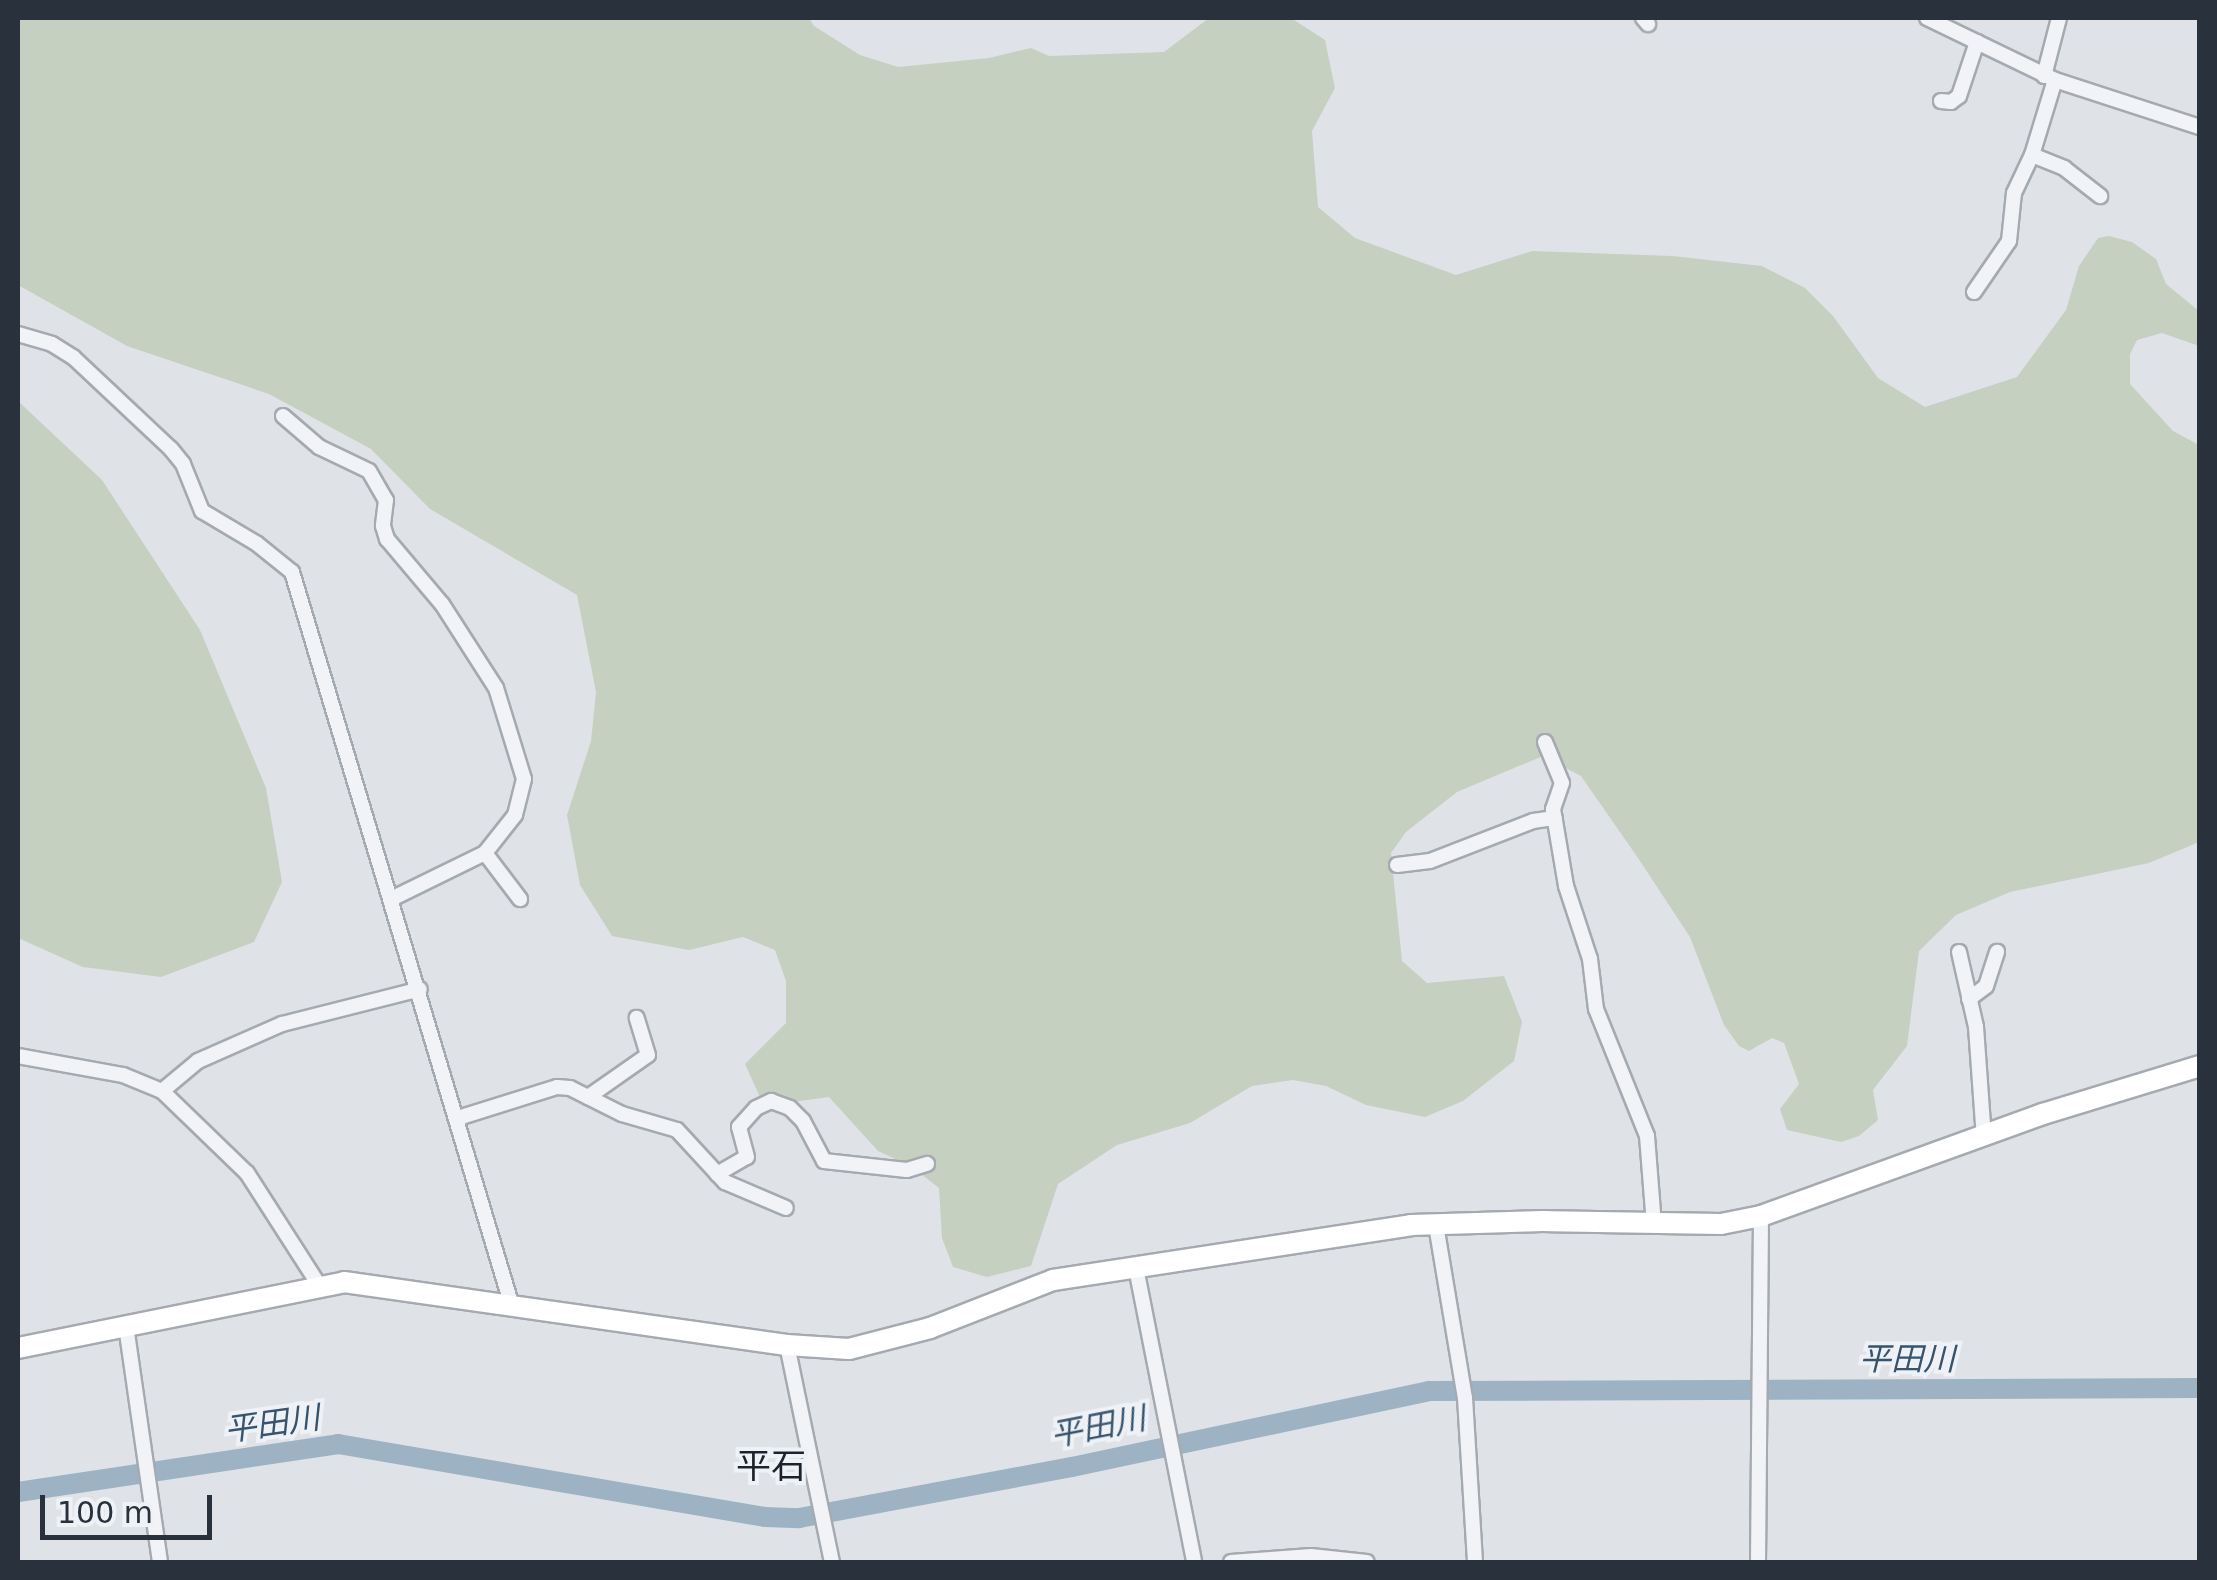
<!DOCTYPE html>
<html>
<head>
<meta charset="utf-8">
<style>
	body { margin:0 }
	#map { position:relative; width:2217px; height:1580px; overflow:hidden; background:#dfe3e7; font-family:"DejaVu Sans","Noto Sans JP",sans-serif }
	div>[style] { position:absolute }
	.green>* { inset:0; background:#c6d0c1 }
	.river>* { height:20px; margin:-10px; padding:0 10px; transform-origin:10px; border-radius:10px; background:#9db3c4 }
	.roads { filter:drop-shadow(2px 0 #a5aab0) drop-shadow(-2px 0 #a5aab0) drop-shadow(0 2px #a5aab0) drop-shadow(0 -2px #a5aab0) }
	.street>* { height:14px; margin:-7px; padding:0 7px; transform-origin:7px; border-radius:7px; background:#f1f3f6 }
	.secondary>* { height:20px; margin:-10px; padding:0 10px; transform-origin:10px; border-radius:10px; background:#fff }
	span { translate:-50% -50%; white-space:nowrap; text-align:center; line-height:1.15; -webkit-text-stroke:8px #eef1f5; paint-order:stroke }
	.water-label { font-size:32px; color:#38536c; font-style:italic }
	.quarter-label { font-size:35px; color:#1c232d }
	.frame { position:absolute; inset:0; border:20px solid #29323c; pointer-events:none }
	.scale { position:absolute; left:40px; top:1495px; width:172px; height:45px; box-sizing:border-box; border:5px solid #29323c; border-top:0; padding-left:12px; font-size:30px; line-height:35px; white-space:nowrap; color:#29323c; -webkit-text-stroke:8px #eef1f5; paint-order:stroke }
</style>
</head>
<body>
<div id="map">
	<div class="green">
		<i style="clip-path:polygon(18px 18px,809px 18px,814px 26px,860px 55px,898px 67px,989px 58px,1031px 48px,1049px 56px,1164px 52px,1209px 18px,1294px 20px,1325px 40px,1335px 88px,1312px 131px,1318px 207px,1355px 238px,1456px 275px,1532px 251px,1673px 256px,1762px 266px,1805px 288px,1833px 316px,1878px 378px,1925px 407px,2017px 377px,2066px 310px,2079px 266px,2098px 238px,2109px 236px,2132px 242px,2156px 259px,2166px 284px,2199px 311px,2199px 346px,2162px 333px,2137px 340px,2130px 354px,2130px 384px,2173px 431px,2199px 445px,2199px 842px,2149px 863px,2010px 892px,1956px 915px,1919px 951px,1907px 1046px,1873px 1090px,1878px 1120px,1859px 1136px,1841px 1142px,1787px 1130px,1780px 1109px,1799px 1084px,1784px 1043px,1772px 1038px,1749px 1051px,1739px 1046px,1724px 1025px,1690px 937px,1638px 858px,1581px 776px,1543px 756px,1457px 792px,1406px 832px,1391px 853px,1402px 961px,1427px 983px,1504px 976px,1522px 1022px,1514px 1061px,1463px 1101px,1425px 1117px,1366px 1105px,1326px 1086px,1293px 1080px,1252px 1086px,1190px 1123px,1117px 1145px,1058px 1184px,1031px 1266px,987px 1277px,953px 1267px,942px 1238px,939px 1188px,911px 1166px,878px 1151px,829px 1097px,764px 1106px,745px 1064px,786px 1023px,786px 981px,775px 950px,743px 937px,689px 950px,612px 936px,580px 885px,567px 815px,591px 741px,596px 692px,577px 595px,430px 509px,371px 449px,269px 394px,127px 346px,18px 285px)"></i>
		<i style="clip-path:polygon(18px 401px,102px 480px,200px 630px,266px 788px,282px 882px,254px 942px,161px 977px,83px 967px,18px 938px)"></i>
	</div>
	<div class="river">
		<i style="left:18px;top:1492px;width:324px;rotate:-8.5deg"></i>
		<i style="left:338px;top:1444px;width:433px;rotate:9.7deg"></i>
		<i style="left:765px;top:1517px;width:34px;rotate:2deg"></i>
		<i style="left:799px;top:1518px;width:278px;rotate:-10.6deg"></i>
		<i style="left:1072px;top:1467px;width:365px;rotate:-12deg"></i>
		<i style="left:1429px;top:1391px;width:771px;rotate:-0.22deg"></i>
	</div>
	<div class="roads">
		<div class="street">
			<i style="left:1643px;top:18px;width:8px;rotate:50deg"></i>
			<i style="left:1927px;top:18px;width:142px;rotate:25.8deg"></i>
			<i style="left:2055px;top:80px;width:152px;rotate:18deg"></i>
			<i style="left:2044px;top:76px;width:60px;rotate:-75.5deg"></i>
			<i style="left:1941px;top:101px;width:10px;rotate:6deg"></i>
			<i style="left:1951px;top:102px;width:10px;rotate:-37deg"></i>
			<i style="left:1959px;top:96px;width:57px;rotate:-71.6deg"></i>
			<i style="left:2032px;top:155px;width:35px;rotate:22deg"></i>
			<i style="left:2064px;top:168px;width:46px;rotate:37.9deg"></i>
			<i style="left:1974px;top:292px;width:62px;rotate:-55.5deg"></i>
			<i style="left:2009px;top:241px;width:48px;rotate:-84.1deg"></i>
			<i style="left:2014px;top:193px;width:42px;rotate:-64.7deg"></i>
			<i style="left:2032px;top:155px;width:78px;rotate:-73deg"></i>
			<i style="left:18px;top:334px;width:35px;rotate:16deg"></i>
			<i style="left:52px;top:344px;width:25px;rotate:32deg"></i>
			<i style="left:73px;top:357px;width:134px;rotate:43.2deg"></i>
			<i style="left:171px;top:449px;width:19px;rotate:51deg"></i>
			<i style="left:183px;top:464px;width:51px;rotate:68deg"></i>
			<i style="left:202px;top:511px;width:63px;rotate:30.7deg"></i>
			<i style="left:256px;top:543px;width:46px;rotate:38.9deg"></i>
			<i style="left:292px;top:572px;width:766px;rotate:73.32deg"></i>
			<i style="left:283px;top:416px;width:48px;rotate:40.7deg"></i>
			<i style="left:319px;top:447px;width:55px;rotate:25.6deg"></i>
			<i style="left:369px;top:471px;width:34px;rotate:60deg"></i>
			<i style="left:386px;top:500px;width:26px;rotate:97deg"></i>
			<i style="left:383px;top:526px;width:14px;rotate:73deg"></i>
			<i style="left:387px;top:539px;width:85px;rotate:49.8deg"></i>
			<i style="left:442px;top:604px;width:100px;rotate:57.3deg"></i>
			<i style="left:496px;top:688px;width:95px;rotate:72.9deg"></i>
			<i style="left:524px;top:779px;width:37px;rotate:104deg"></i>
			<i style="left:515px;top:815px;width:48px;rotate:128.3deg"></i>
			<i style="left:485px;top:853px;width:102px;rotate:153.9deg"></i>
			<i style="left:1545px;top:742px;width:44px;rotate:67.5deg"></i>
			<i style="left:1562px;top:783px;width:28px;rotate:109deg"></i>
			<i style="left:1553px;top:809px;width:78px;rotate:80.4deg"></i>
			<i style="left:1566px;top:886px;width:77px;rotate:71.8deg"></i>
			<i style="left:1590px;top:959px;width:50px;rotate:83.2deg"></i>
			<i style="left:1596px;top:1009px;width:137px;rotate:68.1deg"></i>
			<i style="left:1647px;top:1136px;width:89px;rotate:85.5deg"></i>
			<i style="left:485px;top:853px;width:58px;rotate:52.7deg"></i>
			<i style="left:1397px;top:865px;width:33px;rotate:-7deg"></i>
			<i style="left:1430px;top:861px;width:110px;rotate:-21.2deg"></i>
			<i style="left:1533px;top:821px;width:22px;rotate:-8deg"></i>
			<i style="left:1959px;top:952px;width:77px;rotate:77.2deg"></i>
			<i style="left:1976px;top:1027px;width:111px;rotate:85.9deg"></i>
			<i style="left:1969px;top:999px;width:21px;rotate:-37deg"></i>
			<i style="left:1986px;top:986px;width:36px;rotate:-72deg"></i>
			<i style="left:18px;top:1056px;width:107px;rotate:10.3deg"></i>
			<i style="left:123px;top:1075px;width:42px;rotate:22.3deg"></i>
			<i style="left:162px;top:1091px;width:118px;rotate:44deg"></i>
			<i style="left:247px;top:1173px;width:133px;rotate:57.3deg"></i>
			<i style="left:162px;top:1091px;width:47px;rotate:-39.8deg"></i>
			<i style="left:198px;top:1061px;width:92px;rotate:-23.8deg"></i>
			<i style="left:282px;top:1024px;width:142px;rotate:-14.2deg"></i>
			<i style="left:588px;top:1097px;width:73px;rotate:-35deg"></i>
			<i style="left:648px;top:1055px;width:39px;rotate:-107deg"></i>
			<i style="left:458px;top:1118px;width:104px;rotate:-17.4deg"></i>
			<i style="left:557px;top:1087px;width:13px;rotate:4deg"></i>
			<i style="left:570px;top:1088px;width:58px;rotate:26.6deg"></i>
			<i style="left:622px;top:1114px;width:57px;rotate:16.2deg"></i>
			<i style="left:677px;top:1130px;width:71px;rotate:47.3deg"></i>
			<i style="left:725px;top:1182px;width:66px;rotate:23.1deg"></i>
			<i style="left:717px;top:1174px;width:34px;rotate:-30deg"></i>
			<i style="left:747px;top:1157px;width:31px;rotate:-105deg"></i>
			<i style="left:739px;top:1127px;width:25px;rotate:-48deg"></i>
			<i style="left:756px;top:1108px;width:17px;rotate:-25deg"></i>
			<i style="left:771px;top:1101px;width:20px;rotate:20deg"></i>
			<i style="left:790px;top:1108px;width:18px;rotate:45deg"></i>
			<i style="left:803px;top:1121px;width:45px;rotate:62.3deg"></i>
			<i style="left:824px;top:1161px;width:83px;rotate:6.2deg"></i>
			<i style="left:907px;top:1170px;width:21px;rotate:-17deg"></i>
			<i style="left:1436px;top:1225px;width:175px;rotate:80.5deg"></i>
			<i style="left:1465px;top:1398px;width:164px;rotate:86.5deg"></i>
			<i style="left:1136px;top:1268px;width:300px;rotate:78.8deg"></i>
			<i style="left:126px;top:1326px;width:238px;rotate:81.8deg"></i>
			<i style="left:787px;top:1345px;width:222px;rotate:78.3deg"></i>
			<i style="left:1231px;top:1562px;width:80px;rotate:-4.3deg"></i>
			<i style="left:1311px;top:1556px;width:56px;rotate:6.1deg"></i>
			<i style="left:1758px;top:1562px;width:346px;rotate:-89.5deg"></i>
		</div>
		<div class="secondary">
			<i style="left:18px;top:1348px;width:333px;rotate:-11.4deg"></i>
			<i style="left:344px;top:1282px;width:447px;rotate:8.1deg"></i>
			<i style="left:787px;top:1345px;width:62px;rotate:3.7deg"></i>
			<i style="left:849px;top:1349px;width:84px;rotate:-14.5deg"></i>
			<i style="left:930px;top:1328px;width:132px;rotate:-21.3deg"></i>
			<i style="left:1053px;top:1280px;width:362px;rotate:-8.7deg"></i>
			<i style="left:1411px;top:1225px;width:132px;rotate:-1.7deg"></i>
			<i style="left:1543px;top:1221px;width:178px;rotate:1deg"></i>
			<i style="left:1721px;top:1224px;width:41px;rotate:-11.3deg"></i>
			<i style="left:1761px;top:1216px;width:300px;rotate:-19.9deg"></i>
			<i style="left:2043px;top:1114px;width:164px;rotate:-17deg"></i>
		</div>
	</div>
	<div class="water-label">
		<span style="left:1907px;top:1359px">平田川</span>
		<span style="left:272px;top:1424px;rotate:-8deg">平田川</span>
		<span style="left:1098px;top:1427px;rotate:-11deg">平田川</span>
	</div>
	<div class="quarter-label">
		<span style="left:771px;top:1466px">平石</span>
	</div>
	<div class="frame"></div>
	<div class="scale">100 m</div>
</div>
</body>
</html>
